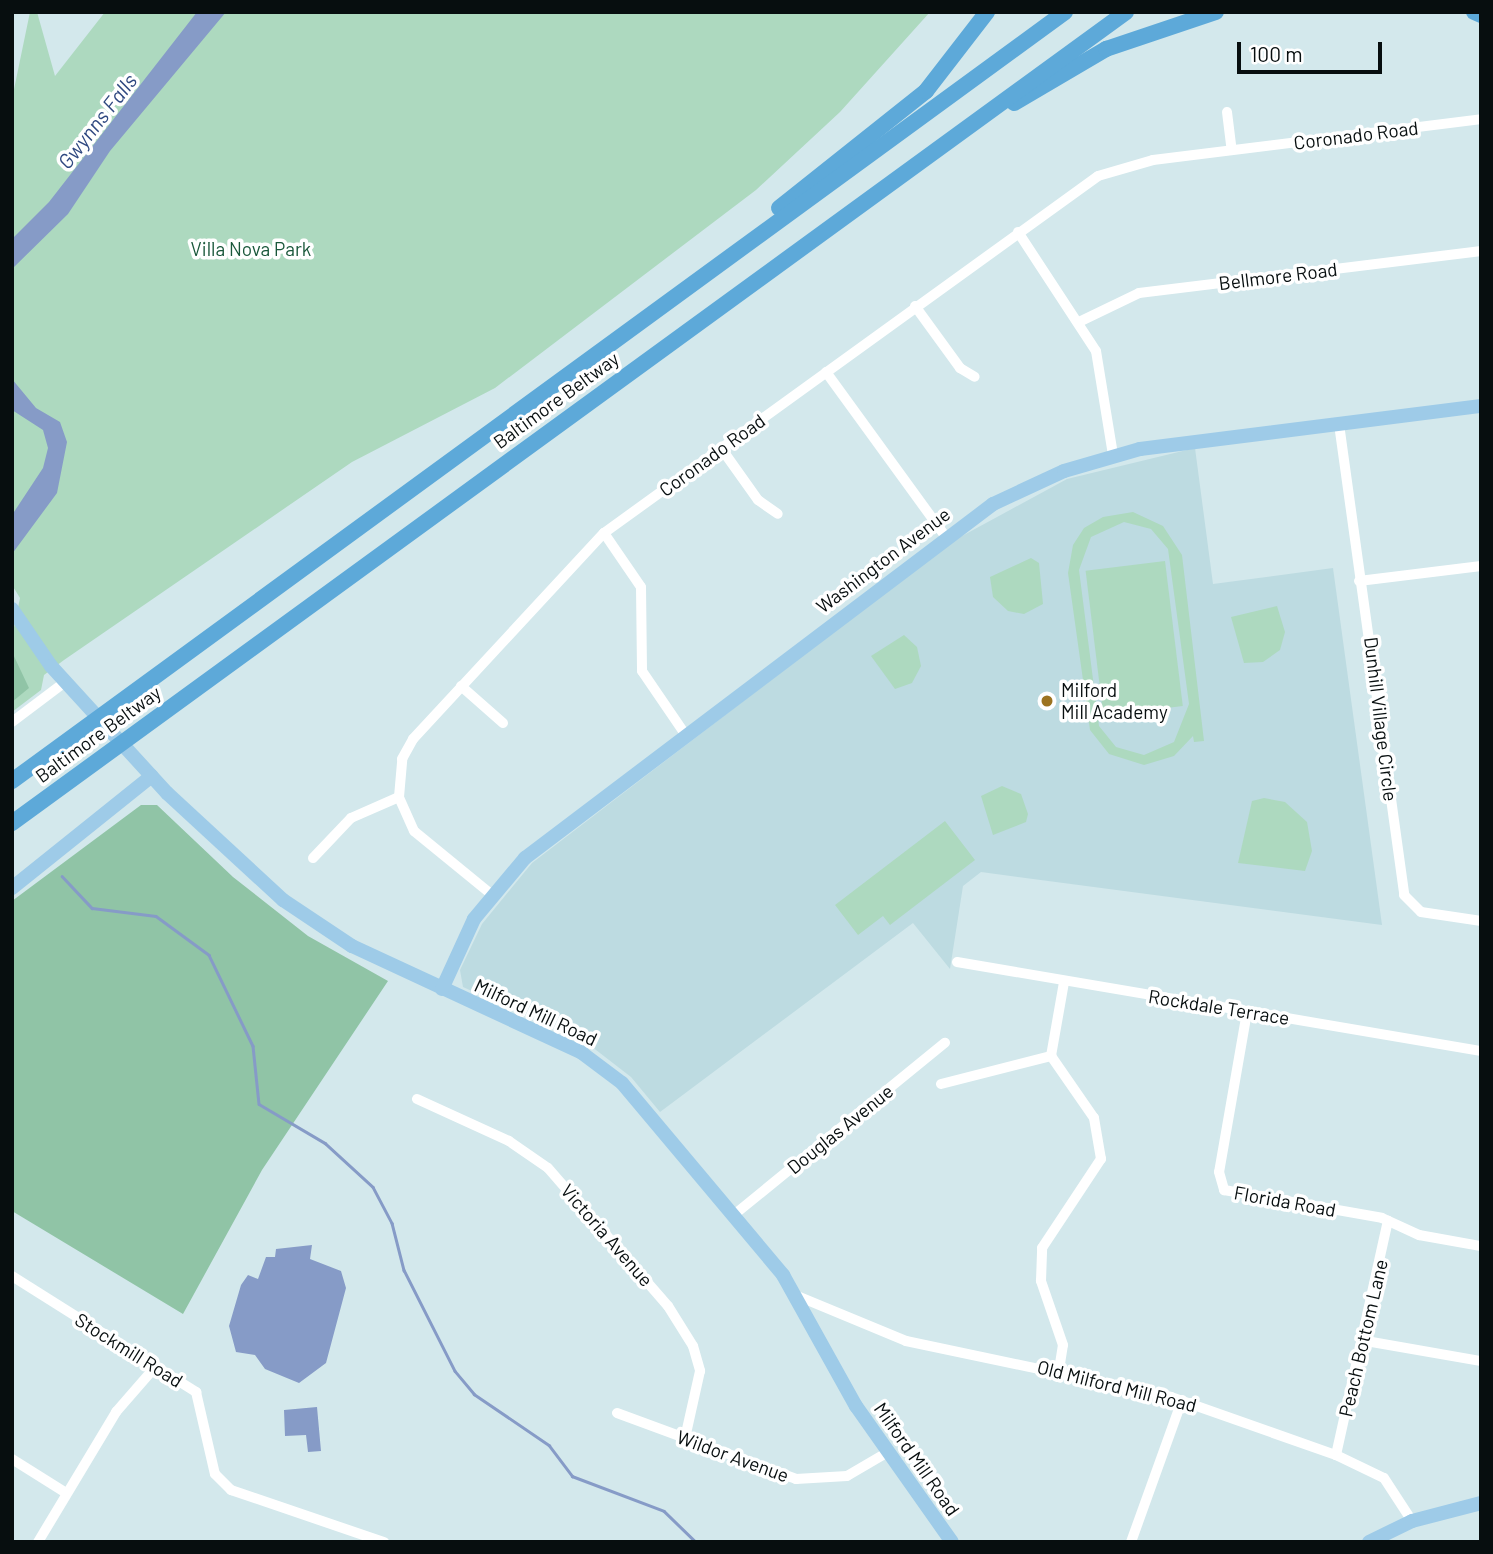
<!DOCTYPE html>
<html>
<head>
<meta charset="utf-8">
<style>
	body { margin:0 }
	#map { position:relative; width:1493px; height:1554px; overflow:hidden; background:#d3e8ec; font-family:Barlow,sans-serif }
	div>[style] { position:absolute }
	.built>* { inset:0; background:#bddbe1 }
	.green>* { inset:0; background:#add9bf; transform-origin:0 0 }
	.forest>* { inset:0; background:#90c4a6 }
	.water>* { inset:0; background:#869bc7 }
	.stream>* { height:2.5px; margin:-1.25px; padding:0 1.25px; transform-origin:1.25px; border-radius:1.25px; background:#869bc7 }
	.minor>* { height:10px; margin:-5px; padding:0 5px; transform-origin:5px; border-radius:5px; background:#fff }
	.major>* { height:14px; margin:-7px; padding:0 7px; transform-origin:7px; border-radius:7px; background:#9ecbe8 }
	.highway>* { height:16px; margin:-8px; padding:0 8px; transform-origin:8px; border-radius:8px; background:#5da9d9 }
	.dots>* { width:19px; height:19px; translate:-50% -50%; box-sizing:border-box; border:4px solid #fff; border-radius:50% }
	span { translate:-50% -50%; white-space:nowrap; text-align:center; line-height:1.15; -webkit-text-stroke:7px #fff; paint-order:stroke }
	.street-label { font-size:19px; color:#070e0f }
	.park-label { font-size:19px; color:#19573a }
	.poi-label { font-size:19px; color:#070e0f }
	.left { translate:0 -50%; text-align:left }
	.water-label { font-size:21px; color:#2f4880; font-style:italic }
	.frame { position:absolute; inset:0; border:14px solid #070e0f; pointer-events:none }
	.scale { position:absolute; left:1237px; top:42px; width:145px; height:32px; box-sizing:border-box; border:4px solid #070e0f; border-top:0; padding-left:9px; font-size:21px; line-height:24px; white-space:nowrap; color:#070e0f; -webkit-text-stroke:5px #fff; paint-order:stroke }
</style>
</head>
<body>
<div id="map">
	<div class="built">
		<i style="clip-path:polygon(1195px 448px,1213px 584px,1333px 568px,1382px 925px,981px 872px,963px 886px,950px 969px,913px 923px,660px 1112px,631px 1077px,587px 1043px,463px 987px,460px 970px,482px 924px,532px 863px,951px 542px,1067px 479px)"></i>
	</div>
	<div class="green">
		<i style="clip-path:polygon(30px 12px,37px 12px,55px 76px,105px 12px,930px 12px,840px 112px,756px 190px,495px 388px,352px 462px,64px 660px,44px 675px,41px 690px,12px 712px,12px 637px,20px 598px,12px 585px,12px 99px)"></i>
		<i style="clip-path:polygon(evenodd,1133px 512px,1163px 526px,1182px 555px,1204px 741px,1194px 742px,1193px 736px,1174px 756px,1144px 765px,1109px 754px,1090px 730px,1068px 573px,1073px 545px,1084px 528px,1103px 517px,1133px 512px,1124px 522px,1151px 529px,1168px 549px,1189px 704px,1174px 742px,1144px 755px,1116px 747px,1099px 726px,1079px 570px,1091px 537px,1124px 522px)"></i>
		<i style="clip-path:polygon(1031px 558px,1039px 563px,1043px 604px,1024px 614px,1008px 611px,993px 597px,990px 577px)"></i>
		<i style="left:1165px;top:561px;width:146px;height:80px;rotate:83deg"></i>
		<i style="clip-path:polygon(1277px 606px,1285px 632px,1280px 650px,1263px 662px,1244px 663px,1231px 617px)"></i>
		<i style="clip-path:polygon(904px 635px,917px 647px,921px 666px,912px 683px,895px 689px,871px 656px)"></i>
		<i style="clip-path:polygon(1002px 786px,1021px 794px,1028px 814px,1026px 822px,993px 835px,981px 796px)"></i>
		<i style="clip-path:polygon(1264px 798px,1285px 802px,1307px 822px,1312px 851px,1305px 871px,1238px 863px,1252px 801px)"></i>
		<i style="clip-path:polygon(945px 821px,975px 860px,890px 925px,883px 916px,858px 935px,835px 905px)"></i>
	</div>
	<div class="forest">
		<i style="clip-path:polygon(12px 652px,29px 688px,12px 702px)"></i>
		<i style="clip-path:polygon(141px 805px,157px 805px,233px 877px,308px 936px,388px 981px,262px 1170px,183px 1314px,12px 1211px,12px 901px)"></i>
	</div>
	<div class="water">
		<i style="clip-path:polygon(197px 12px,226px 12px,110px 151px,68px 214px,12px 269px,12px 239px,49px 202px)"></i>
		<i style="clip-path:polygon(12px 379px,36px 408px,60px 422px,67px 442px,57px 493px,12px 554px,12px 515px,43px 468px,48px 448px,43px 430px,12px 410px)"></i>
		<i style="clip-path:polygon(312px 1245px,310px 1259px,341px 1271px,346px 1288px,326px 1363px,299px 1383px,265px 1369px,255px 1355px,236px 1352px,229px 1326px,241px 1285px,248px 1275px,258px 1279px,266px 1257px,275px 1257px,276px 1249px)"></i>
		<i style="clip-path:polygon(317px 1407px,321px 1451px,308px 1452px,306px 1435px,285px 1436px,284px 1410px)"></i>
	</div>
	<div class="stream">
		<i style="left:62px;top:876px;width:44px;rotate:46.8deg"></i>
		<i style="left:92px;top:908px;width:64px;rotate:7.1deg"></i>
		<i style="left:156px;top:916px;width:66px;rotate:36.3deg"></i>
		<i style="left:209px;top:955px;width:101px;rotate:64.2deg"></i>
		<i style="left:253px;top:1046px;width:58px;rotate:84.1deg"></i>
		<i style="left:259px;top:1104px;width:77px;rotate:30.6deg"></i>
		<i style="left:325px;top:1143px;width:65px;rotate:42.5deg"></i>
		<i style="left:373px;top:1187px;width:41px;rotate:62.2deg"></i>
		<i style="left:392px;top:1223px;width:49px;rotate:75.7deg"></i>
		<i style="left:404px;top:1270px;width:113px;rotate:63.2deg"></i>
		<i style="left:455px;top:1371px;width:30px;rotate:50deg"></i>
		<i style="left:474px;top:1394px;width:91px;rotate:34.2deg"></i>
		<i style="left:549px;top:1445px;width:39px;rotate:53deg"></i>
		<i style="left:572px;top:1476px;width:98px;rotate:20.8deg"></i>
		<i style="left:664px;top:1511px;width:45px;rotate:44.1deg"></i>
	</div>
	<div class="minor">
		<i style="left:1227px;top:112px;width:38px;rotate:83deg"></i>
		<i style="left:1018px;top:232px;width:142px;rotate:56.8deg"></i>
		<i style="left:1096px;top:351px;width:105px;rotate:80.7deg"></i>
		<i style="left:915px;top:306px;width:77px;rotate:54deg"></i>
		<i style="left:960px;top:368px;width:17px;rotate:31deg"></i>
		<i style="left:1081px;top:321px;width:64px;rotate:-25.8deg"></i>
		<i style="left:1139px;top:293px;width:345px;rotate:-7deg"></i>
		<i style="left:826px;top:372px;width:203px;rotate:54deg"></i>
		<i style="left:1339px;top:424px;width:475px;rotate:82.1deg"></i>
		<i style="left:1404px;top:895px;width:24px;rotate:45deg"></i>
		<i style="left:1421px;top:912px;width:61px;rotate:8.5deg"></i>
		<i style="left:721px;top:448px;width:64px;rotate:54.6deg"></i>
		<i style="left:758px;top:500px;width:24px;rotate:35deg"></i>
		<i style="left:604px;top:533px;width:65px;rotate:55.6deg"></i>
		<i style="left:641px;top:587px;width:84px;rotate:89.3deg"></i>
		<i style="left:642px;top:671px;width:76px;rotate:55.7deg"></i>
		<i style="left:1359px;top:581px;width:123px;rotate:-7deg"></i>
		<i style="left:461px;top:686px;width:56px;rotate:41.4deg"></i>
		<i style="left:12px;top:722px;width:66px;rotate:-37deg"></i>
		<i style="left:313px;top:858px;width:55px;rotate:-46.5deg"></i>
		<i style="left:351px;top:818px;width:52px;rotate:-23.6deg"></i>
		<i style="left:491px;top:894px;width:99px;rotate:-140.7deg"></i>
		<i style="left:414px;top:831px;width:37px;rotate:-114deg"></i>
		<i style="left:399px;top:797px;width:38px;rotate:-85deg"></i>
		<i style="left:402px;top:759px;width:23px;rotate:-61deg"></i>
		<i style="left:413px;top:739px;width:281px;rotate:-47.2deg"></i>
		<i style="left:604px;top:533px;width:609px;rotate:-35.85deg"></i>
		<i style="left:1098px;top:176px;width:57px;rotate:-16.2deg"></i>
		<i style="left:1153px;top:160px;width:331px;rotate:-7.1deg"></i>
		<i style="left:957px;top:962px;width:532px;rotate:9.64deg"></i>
		<i style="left:1247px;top:1012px;width:162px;rotate:99.9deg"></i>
		<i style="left:1219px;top:1172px;width:19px;rotate:74deg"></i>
		<i style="left:1224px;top:1190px;width:160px;rotate:10deg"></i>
		<i style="left:1382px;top:1218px;width:41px;rotate:24.7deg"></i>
		<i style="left:1419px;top:1235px;width:63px;rotate:10.1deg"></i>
		<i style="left:941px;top:1084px;width:114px;rotate:-14.3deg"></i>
		<i style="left:417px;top:1099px;width:101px;rotate:24.5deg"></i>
		<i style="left:509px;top:1141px;width:47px;rotate:34.7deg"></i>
		<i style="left:548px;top:1168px;width:183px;rotate:49deg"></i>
		<i style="left:668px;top:1306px;width:47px;rotate:58deg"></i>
		<i style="left:693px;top:1346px;width:26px;rotate:74deg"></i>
		<i style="left:700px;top:1371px;width:69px;rotate:102.6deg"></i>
		<i style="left:735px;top:1214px;width:271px;rotate:-39.2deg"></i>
		<i style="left:12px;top:1276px;width:218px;rotate:32.2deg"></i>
		<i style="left:196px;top:1392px;width:84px;rotate:77deg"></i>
		<i style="left:215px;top:1474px;width:23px;rotate:45deg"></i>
		<i style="left:231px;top:1490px;width:162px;rotate:18.8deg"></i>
		<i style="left:795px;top:1295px;width:120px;rotate:22.5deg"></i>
		<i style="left:906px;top:1341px;width:271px;rotate:11.9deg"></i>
		<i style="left:1171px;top:1397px;width:175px;rotate:19.4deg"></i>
		<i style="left:1336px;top:1455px;width:53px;rotate:25.6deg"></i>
		<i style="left:1384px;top:1478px;width:51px;rotate:56.9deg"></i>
		<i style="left:1366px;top:1341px;width:117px;rotate:9.9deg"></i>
		<i style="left:1059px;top:1370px;width:25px;rotate:-81deg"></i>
		<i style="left:1063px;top:1345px;width:68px;rotate:-109deg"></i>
		<i style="left:1041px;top:1281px;width:33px;rotate:-88deg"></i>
		<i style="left:1042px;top:1248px;width:107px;rotate:-56.5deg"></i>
		<i style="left:1101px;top:1159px;width:42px;rotate:-99.7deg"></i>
		<i style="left:1094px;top:1118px;width:75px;rotate:-124.7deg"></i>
		<i style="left:1051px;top:1056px;width:75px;rotate:-80deg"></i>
		<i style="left:617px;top:1413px;width:191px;rotate:20.2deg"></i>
		<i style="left:796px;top:1479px;width:51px;rotate:-3.4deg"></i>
		<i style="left:847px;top:1476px;width:48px;rotate:-30.3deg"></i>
		<i style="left:1336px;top:1455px;width:240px;rotate:-77.5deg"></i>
		<i style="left:12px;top:1459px;width:64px;rotate:32.2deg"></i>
		<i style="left:38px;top:1542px;width:152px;rotate:-59deg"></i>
		<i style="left:116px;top:1412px;width:61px;rotate:-49deg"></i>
		<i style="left:1131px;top:1542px;width:151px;rotate:-70.2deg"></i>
	</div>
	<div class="major">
		<i style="left:12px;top:609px;width:69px;rotate:55.6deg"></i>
		<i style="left:51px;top:666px;width:172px;rotate:47.6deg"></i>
		<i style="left:167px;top:793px;width:158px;rotate:42.7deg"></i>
		<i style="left:283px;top:900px;width:83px;rotate:33.7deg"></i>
		<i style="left:352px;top:946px;width:254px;rotate:24.9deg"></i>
		<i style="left:582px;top:1053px;width:50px;rotate:36.9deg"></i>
		<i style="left:622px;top:1083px;width:251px;rotate:50deg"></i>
		<i style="left:783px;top:1275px;width:150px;rotate:60.9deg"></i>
		<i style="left:856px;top:1406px;width:166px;rotate:54.8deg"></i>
		<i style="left:12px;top:888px;width:179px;rotate:-38.7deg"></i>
		<i style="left:442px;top:989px;width:77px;rotate:-65.4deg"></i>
		<i style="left:474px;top:919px;width:80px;rotate:-50.1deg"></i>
		<i style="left:525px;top:858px;width:587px;rotate:-37.1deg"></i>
		<i style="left:993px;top:504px;width:78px;rotate:-24.9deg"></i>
		<i style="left:1064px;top:471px;width:79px;rotate:-16.1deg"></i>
		<i style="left:1140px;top:449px;width:344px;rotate:-7.2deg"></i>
		<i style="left:1369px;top:1542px;width:48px;rotate:-26deg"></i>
		<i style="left:1412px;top:1521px;width:71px;rotate:-14.6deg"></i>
	</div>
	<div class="highway">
		<i style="left:1474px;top:12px;width:8px;rotate:23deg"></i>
		<i style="left:1014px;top:103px;width:107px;rotate:-30.4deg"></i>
		<i style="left:1106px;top:49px;width:116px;rotate:-18.6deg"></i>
		<i style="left:779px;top:208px;width:188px;rotate:-38.5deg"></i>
		<i style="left:926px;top:91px;width:100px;rotate:-52.3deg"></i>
		<i style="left:12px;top:781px;width:1304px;rotate:-36.14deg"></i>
		<i style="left:12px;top:823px;width:1378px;rotate:-36.05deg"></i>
	</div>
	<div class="dots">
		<i style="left:1047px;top:701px;background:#9c7320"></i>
	</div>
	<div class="street-label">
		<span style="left:1356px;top:135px;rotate:-7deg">Coronado Road</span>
		<span style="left:1278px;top:276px;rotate:-7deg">Bellmore Road</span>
		<span style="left:556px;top:400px;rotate:-36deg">Baltimore Beltway</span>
		<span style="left:712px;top:455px;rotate:-36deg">Coronado Road</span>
		<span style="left:883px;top:560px;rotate:-37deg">Washington Avenue</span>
		<span style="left:1381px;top:719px;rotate:83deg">Dunhill Village Circle</span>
		<span style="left:98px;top:734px;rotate:-36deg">Baltimore Beltway</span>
		<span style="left:1219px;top:1007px;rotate:9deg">Rockdale Terrace</span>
		<span style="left:536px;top:1012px;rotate:25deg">Milford Mill Road</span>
		<span style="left:840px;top:1129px;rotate:-39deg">Douglas Avenue</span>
		<span style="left:1285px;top:1201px;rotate:10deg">Florida Road</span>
		<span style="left:607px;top:1235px;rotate:49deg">Victoria Avenue</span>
		<span style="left:1363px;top:1338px;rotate:-77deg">Peach Bottom Lane</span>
		<span style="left:129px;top:1350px;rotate:32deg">Stockmill Road</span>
		<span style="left:1117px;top:1386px;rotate:14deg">Old Milford Mill Road</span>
		<span style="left:733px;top:1456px;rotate:20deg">Wildor Avenue</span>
		<span style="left:917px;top:1459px;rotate:55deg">Milford Mill Road</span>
	</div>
	<div class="park-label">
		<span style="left:251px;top:249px">Villa Nova Park</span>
	</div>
	<div class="poi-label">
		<span class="left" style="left:1061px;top:701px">Milford<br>Mill Academy</span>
	</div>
	<div class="water-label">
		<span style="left:97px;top:121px;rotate:-52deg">Gwynns Falls</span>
	</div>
	<div class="frame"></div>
	<div class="scale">100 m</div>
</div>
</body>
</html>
